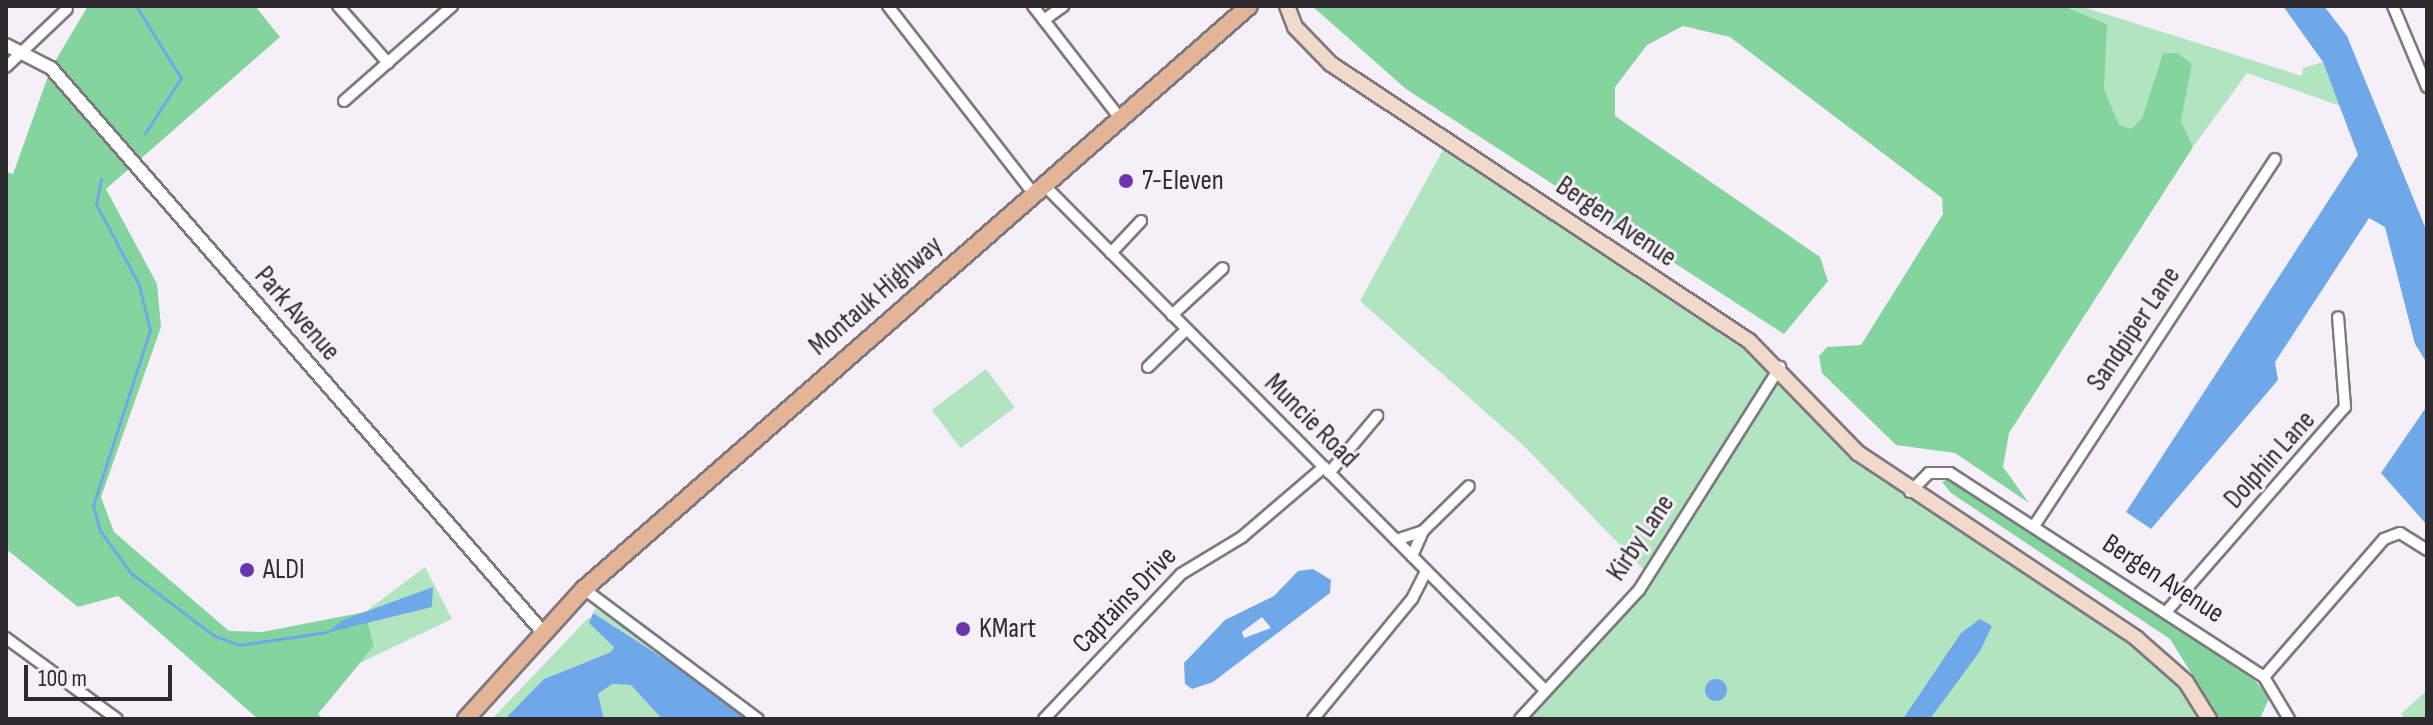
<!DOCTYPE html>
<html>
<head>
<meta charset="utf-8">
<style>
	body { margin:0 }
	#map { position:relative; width:2433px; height:725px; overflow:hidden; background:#f5f0f8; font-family:"Sofia Sans Condensed",sans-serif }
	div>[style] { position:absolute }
	.green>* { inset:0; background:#b1e5c0; transform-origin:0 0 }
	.forest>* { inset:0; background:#84d59d }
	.water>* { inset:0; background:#6fa8e9 }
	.round { border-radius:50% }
	.stream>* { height:3px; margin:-1.5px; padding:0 1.5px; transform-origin:1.5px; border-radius:1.5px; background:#6fa8e9 }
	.roads { filter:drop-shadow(2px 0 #7e7981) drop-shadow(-2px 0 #7e7981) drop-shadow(0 2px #7e7981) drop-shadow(0 -2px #7e7981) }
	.minor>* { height:10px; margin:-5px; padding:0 5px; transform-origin:5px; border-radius:5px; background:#fff }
	.tertiary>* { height:12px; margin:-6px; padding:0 6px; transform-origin:6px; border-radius:6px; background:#fff }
	.secondary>* { height:14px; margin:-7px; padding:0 7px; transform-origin:7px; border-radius:7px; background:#f1daca }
	.primary>* { height:16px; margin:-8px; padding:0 8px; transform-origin:8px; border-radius:8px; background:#e3b596 }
	.dots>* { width:22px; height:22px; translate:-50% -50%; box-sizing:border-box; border:4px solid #f5f0f8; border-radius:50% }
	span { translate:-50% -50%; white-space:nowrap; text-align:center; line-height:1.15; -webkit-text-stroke:6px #f5f0f8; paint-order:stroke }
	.poi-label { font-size:28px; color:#2d2b2e }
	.left { translate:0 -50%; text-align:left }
	.street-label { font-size:28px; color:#2d2b2e }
	.frame { position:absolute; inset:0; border:8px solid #2d2b2e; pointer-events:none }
	.scale { position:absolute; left:24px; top:665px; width:148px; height:36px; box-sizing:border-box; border:4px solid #2d2b2e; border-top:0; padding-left:10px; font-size:24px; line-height:28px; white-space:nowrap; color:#2d2b2e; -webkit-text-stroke:6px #f5f0f8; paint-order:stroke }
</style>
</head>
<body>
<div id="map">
	<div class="green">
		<i style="clip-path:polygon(2048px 6px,2080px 6px,2302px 76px,2303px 68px,2323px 62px,2340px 106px,2247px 73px,2193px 147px,2181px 121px,2192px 64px,2163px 53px,2142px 118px,2131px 129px,2102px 131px)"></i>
		<i style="clip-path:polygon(1449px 139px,1749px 341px,1832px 428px,2155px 654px,2209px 719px,1520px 719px,1648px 574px,1525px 447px,1360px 301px)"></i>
		<i style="left:986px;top:369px;width:48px;height:68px;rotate:53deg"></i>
		<i style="clip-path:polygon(425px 567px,452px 619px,360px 663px,374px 646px,365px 612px)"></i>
		<i style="clip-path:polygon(595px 608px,735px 699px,755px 719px,593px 613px)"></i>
		<i style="clip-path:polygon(589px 617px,615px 647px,611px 652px,544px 679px,510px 716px,492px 719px)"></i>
		<i style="clip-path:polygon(612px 684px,631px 685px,662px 719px,604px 719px,598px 694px)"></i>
		<i style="clip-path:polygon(2427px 690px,2427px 719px,2406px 719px,2401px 714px)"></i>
	</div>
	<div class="forest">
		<i style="clip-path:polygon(88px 6px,255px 6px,280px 37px,106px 189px,157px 284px,161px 327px,101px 497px,114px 532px,229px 631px,262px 632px,365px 612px,374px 646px,318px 714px,323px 719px,258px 719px,118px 596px,78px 607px,6px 549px,6px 172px,13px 174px,51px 68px)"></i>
		<i style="clip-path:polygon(1312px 6px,2063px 6px,2107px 24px,2104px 89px,2119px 125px,2131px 129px,2142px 118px,2163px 53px,2177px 53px,2192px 64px,2181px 121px,2193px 147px,2009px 433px,2003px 467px,2029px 503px,1955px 453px,1896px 445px,1822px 373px,1819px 356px,1827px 347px,1861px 345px,1943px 214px,1942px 198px,1730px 37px,1683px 26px,1647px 45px,1615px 87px,1615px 116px,1820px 257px,1828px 281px,1784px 334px,1406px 89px)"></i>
		<i style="clip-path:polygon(1949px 478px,2243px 669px,2270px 696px,2260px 719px,2220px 719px,2170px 639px,1951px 493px,1942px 482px)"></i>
	</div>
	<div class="water">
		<i style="clip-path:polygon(2283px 6px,2324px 6px,2347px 36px,2427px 232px,2427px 363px,2415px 344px,2385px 227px,2369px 218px,2275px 362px,2278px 380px,2151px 529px,2126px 512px,2358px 155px,2323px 62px)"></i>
		<i style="clip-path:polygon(2427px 406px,2427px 525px,2381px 473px)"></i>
		<i style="clip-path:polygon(evenodd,1313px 569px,1331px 580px,1330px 593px,1213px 682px,1192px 689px,1185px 684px,1184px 663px,1225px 620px,1274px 596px,1298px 571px,1313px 569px,1262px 617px,1271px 628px,1244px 638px,1242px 632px,1262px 617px)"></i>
		<i style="clip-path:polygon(433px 587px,432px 607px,326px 633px,343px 620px)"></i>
		<i style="clip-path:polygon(593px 613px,694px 678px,747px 719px,662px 719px,631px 685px,612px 684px,598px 694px,604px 719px,505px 719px,544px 679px,611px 652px,614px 647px,589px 623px)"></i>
		<i style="clip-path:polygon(1980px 619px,1992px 626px,1980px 651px,1930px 719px,1903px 719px,1961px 633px)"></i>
		<i class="round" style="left:1705px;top:679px;width:22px;height:22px"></i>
	</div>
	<div class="stream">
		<i style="left:136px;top:6px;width:85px;rotate:58deg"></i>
		<i style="left:181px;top:78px;width:66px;rotate:123.2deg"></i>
		<i style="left:101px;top:179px;width:25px;rotate:101deg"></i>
		<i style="left:96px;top:204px;width:92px;rotate:62deg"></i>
		<i style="left:139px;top:285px;width:46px;rotate:76.3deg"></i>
		<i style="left:150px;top:330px;width:184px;rotate:108deg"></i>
		<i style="left:93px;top:505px;width:27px;rotate:75deg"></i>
		<i style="left:100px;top:531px;width:52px;rotate:53.6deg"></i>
		<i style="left:131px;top:573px;width:103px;rotate:37.1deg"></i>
		<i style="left:213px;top:635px;width:28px;rotate:21deg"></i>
		<i style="left:239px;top:645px;width:89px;rotate:-8.4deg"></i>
	</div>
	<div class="roads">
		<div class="minor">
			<i style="left:338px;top:6px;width:76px;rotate:48.7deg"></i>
			<i style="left:888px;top:6px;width:237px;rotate:52.2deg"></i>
			<i style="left:1033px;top:6px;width:142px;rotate:52.2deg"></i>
			<i style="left:2393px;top:6px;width:88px;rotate:67.2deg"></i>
			<i style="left:1044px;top:20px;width:24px;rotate:-36deg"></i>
			<i style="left:6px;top:67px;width:84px;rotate:-43.6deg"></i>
			<i style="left:344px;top:101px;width:144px;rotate:-41.3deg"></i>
			<i style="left:1043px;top:184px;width:714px;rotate:45.23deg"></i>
			<i style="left:1111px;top:253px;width:44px;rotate:-46.8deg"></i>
			<i style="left:1172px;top:315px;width:69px;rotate:-42.7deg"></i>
			<i style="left:1148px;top:367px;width:54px;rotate:-44.3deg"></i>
			<i style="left:1329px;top:473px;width:75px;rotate:-49.9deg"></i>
			<i style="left:1910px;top:492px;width:27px;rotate:-45deg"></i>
			<i style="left:1929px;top:473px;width:21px"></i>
			<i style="left:1950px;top:473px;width:374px;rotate:33deg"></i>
			<i style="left:2264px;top:677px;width:49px;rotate:59.2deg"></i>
			<i style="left:2034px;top:526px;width:439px;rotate:-56.7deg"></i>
			<i style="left:1396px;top:540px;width:28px;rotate:-18deg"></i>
			<i style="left:1412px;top:556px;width:27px;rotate:-66deg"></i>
			<i style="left:1423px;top:531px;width:64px;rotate:-44.4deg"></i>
			<i style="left:584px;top:589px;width:217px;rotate:36.8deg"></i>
			<i style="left:2167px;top:611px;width:271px;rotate:-48.9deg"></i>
			<i style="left:2345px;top:407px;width:90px;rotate:-94.4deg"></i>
			<i style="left:6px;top:638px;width:137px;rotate:36.1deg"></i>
			<i style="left:2264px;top:677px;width:183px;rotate:-49deg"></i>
			<i style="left:2384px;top:539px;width:17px;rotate:-21deg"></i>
			<i style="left:2400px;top:533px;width:32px;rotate:32deg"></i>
			<i style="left:1044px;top:719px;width:199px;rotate:-46.6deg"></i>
			<i style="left:1181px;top:574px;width:71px;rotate:-31.2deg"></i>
			<i style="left:1242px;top:537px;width:108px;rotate:-40.5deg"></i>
			<i style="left:1313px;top:719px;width:156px;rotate:-50.5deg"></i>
			<i style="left:1412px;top:599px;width:31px;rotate:-63deg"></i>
			<i style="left:1520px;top:719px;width:176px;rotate:-47.3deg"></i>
			<i style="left:1639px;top:590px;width:264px;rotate:-57.7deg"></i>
		</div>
		<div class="tertiary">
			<i style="left:6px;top:45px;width:51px;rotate:27.1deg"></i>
			<i style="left:51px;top:68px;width:744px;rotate:48.92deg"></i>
		</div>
		<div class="secondary">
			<i style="left:1287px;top:6px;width:22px;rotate:69deg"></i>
			<i style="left:1295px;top:27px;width:52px;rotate:45.8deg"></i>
			<i style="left:1331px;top:64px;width:501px;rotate:33.53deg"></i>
			<i style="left:1749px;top:341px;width:156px;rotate:45.8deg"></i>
			<i style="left:1858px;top:453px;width:334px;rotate:33.6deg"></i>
			<i style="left:2136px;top:638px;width:67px;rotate:41.3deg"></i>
			<i style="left:2186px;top:682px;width:44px;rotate:58.1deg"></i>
		</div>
		<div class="primary">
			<i style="left:466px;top:719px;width:176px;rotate:-47.8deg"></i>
			<i style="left:584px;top:589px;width:884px;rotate:-41.24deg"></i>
		</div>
	</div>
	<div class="dots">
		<i style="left:1126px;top:181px;background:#6b36ad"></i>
		<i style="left:247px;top:570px;background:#6b36ad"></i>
		<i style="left:963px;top:629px;background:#6b36ad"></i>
	</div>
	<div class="poi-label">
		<span class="left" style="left:1142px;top:181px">7-Eleven</span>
		<span class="left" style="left:263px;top:570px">ALDI</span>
		<span class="left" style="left:979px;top:629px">KMart</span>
	</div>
	<div class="street-label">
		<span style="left:1616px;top:222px;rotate:34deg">Bergen Avenue</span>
		<span style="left:876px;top:296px;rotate:-41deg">Montauk Highway</span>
		<span style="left:297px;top:314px;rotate:49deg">Park Avenue</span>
		<span style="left:2134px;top:329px;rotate:-56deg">Sandpiper Lane</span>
		<span style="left:1311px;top:421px;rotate:45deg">Muncie Road</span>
		<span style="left:2270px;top:460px;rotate:-48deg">Dolphin Lane</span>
		<span style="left:1641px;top:538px;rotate:-56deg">Kirby Lane</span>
		<span style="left:2163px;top:579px;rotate:33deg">Bergen Avenue</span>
		<span style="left:1125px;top:600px;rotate:-46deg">Captains Drive</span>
	</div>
	<div class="frame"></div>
	<div class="scale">100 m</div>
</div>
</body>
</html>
